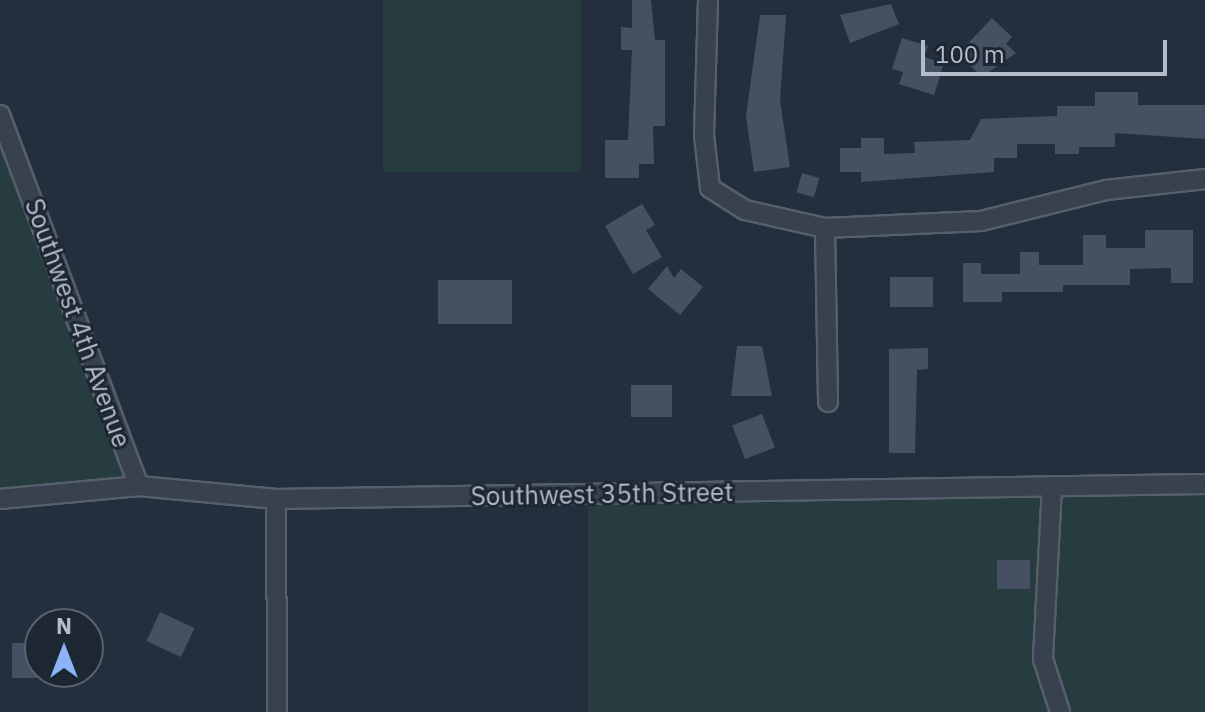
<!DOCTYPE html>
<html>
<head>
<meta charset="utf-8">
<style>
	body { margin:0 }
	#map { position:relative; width:1205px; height:712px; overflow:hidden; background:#242f3e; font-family:"IBM Plex Sans",sans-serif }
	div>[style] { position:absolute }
	.green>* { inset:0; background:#263c3f; transform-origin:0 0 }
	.building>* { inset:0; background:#455162; transform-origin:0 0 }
	.roads { filter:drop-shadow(2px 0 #565f6c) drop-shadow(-2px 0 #565f6c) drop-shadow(0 2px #565f6c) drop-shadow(0 -2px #565f6c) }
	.minor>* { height:18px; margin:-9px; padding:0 9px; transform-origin:9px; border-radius:9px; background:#38414e }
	span { translate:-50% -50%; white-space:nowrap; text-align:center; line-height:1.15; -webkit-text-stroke:6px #1d2633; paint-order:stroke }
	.street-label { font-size:26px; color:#b4bcc9 }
	.north { position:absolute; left:24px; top:608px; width:80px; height:80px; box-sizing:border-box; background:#1d2633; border:2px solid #59626f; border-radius:50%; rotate:0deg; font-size:22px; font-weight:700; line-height:32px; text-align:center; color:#b4bcc9 }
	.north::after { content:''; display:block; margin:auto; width:28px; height:36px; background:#8ab4f8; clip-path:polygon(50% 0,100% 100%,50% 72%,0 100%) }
	.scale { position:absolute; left:921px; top:40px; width:246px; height:36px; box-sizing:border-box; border:4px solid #b4bcc9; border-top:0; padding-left:10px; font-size:24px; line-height:28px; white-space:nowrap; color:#b4bcc9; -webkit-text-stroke:6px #1d2633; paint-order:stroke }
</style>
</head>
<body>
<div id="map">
	<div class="green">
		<i style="left:383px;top:0;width:198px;height:172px"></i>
		<i style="clip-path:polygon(0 126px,157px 496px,0 499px)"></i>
		<i style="left:1205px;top:486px;width:226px;height:617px;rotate:90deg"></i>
	</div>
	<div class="building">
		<i style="clip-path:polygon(632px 0,651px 0,655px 40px,665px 40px,665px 126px,653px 126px,654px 164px,639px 164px,639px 178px,605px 178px,605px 140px,628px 140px,632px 50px,621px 50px,621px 27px,632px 28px)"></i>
		<i style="clip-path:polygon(891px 4px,899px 24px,850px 43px,840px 15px)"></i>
		<i style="clip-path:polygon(760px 15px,786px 15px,780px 100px,790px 167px,754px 172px,746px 116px)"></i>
		<i style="clip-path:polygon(992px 18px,1012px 37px,1006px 44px,1016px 53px,982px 77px,958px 54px)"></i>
		<i style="clip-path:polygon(902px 38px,928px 46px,924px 57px,944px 63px,934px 95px,899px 84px,903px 72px,892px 69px)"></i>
		<i style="clip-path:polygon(1095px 92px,1138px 92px,1138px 105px,1205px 105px,1205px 139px,1115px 133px,1115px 147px,1079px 147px,1079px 154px,1055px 154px,1055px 144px,1017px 144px,1017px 158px,994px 158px,994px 172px,861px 182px,861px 172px,840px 172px,840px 148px,861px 148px,861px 138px,884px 138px,884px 154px,915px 153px,914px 142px,970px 140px,981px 119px,1057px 116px,1057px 106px,1095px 106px)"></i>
		<i style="left:802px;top:173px;width:18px;height:20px;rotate:16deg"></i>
		<i style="clip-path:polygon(642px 204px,655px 225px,646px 230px,662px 257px,633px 274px,605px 226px)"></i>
		<i style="clip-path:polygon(1145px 230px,1193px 230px,1193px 283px,1171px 283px,1171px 268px,1130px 269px,1130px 285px,1063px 285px,1063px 292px,1002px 292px,1002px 302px,963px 302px,963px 263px,981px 263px,981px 274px,1020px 274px,1020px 252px,1039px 252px,1039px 265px,1083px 265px,1083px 235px,1106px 235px,1106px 248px,1145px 248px)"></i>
		<i style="clip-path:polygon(667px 266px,674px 278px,681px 269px,703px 287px,680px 315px,648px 289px)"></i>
		<i style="left:890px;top:277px;width:43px;height:30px"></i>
		<i style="left:438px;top:280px;width:74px;height:44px"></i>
		<i style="clip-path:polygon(737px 346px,762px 346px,772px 396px,731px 396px)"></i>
		<i style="clip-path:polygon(928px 348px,928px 369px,917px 370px,915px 453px,889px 453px,889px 349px)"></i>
		<i style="left:631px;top:385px;width:41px;height:32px"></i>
		<i style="left:762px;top:414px;width:36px;height:32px;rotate:69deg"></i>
		<i style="left:997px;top:560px;width:33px;height:29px"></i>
		<i style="left:160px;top:612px;width:38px;height:32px;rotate:25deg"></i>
		<i style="left:12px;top:643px;width:28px;height:35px"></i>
	</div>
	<div class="roads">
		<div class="minor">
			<i style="left:708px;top:0;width:135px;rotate:91.7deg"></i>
			<i style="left:704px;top:135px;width:53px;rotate:83.5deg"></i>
			<i style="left:710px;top:188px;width:41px;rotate:32.2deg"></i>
			<i style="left:745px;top:210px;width:82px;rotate:12.7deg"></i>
			<i style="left:825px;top:228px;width:156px;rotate:-2.6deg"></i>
			<i style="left:981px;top:221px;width:129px;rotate:-13.9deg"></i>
			<i style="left:1106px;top:190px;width:100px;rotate:-6.3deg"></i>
			<i style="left:0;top:115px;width:396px;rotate:69.5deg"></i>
			<i style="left:825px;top:228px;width:174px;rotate:89deg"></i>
			<i style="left:1052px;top:486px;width:173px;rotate:93deg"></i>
			<i style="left:1043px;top:659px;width:56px;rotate:72.2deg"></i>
			<i style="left:0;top:499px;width:140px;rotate:-5.3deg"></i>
			<i style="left:139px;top:486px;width:138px;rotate:5.4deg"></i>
			<i style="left:276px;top:499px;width:929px;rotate:-0.93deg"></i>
			<i style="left:276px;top:499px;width:213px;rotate:89.7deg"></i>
		</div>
	</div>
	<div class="street-label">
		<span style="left:78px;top:323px;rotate:70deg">Southwest 4th Avenue</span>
		<span style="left:602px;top:494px;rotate:-1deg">Southwest 35th Street</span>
	</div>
	<div class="north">N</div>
	<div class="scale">100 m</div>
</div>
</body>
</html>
